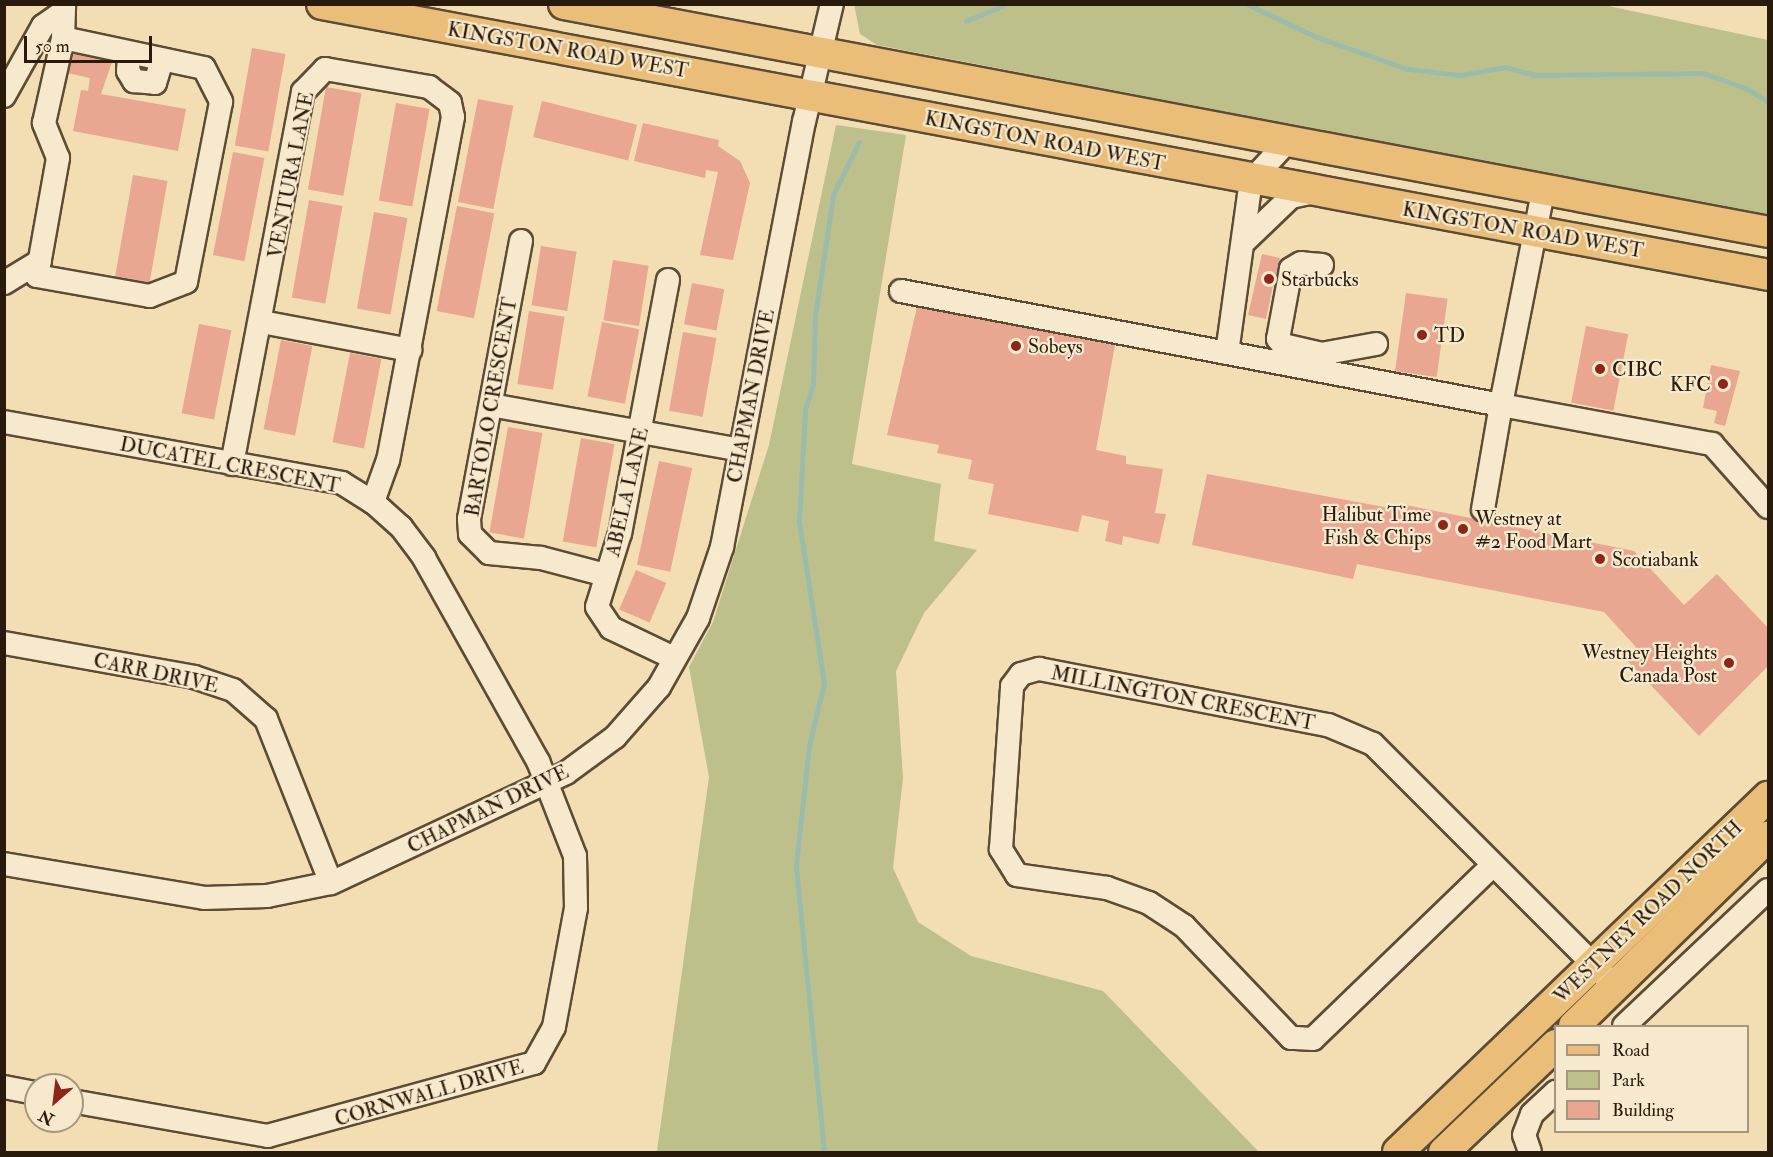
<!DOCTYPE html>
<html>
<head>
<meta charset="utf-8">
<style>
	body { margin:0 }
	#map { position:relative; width:1773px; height:1157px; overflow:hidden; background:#f3ddb2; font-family:"IM FELL Double Pica",serif }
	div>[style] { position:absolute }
	.green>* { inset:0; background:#bdc08b }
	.stream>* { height:5px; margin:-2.5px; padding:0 2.5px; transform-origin:2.5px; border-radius:2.5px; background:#9bbcab }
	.building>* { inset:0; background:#e9a690; transform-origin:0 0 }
	.roads { filter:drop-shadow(2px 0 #5c4c35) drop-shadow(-2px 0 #5c4c35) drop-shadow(0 2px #5c4c35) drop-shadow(0 -2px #5c4c35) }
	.minor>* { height:22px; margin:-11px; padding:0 11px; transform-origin:11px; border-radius:11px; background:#f7e9cd }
	.major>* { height:30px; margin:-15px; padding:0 15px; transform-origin:15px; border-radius:15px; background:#eabe79 }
	.dots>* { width:16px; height:16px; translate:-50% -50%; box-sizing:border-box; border:3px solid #f7e9cd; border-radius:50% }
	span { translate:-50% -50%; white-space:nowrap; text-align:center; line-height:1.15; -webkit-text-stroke:4.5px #f7e9cd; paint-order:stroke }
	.street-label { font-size:20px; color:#291b0b }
	.poi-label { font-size:20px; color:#291b0b }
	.left { translate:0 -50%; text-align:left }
	.right { translate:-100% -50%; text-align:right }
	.frame { position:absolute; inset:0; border:6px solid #291b0b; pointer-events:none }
	.legend { position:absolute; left:1554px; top:1025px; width:195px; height:108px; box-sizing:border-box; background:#f7e9cd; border:2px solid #a5977f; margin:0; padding:8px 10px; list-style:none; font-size:18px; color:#291b0b }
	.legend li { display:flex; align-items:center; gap:12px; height:30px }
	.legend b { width:30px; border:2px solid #a5977f }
	.north { position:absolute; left:24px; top:1073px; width:60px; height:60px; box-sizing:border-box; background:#f7e9cd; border:2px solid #a5977f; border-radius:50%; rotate:208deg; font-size:16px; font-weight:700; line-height:24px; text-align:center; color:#291b0b }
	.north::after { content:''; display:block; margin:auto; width:21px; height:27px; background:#8f2418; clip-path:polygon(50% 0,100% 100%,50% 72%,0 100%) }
	.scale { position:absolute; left:24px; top:36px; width:128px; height:27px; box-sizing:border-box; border:3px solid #291b0b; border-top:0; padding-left:8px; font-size:18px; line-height:21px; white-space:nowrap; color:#291b0b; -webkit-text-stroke:4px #f7e9cd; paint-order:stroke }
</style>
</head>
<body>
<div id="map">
	<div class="green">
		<i style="clip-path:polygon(854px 4px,1599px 4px,1768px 40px,1768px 216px,877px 45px,860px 34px)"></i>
		<i style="clip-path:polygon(836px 125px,906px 135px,852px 464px,941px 484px,934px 541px,977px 550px,924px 613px,896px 671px,903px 778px,893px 868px,918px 922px,971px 956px,1103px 991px,1259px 1152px,650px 1152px,657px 1151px,709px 777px,689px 667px,713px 622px,769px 445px)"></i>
	</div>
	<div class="stream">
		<i style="left:1247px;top:4px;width:74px;rotate:25.5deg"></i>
		<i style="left:1314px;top:36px;width:99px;rotate:19.5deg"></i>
		<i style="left:1407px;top:69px;width:54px;rotate:6.3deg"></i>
		<i style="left:1461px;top:75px;width:45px;rotate:-10.3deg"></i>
		<i style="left:1505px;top:67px;width:30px;rotate:15deg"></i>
		<i style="left:1534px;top:75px;width:169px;rotate:-0.7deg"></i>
		<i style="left:1703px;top:73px;width:48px;rotate:19.6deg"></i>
		<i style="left:1748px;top:89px;width:24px;rotate:33deg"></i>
		<i style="left:966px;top:21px;width:43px;rotate:-23deg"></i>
		<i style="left:824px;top:1152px;width:288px;rotate:-95.6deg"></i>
		<i style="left:796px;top:865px;width:121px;rotate:-83.8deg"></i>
		<i style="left:809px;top:745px;width:64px;rotate:-76.4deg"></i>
		<i style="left:824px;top:683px;width:164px;rotate:-98.8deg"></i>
		<i style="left:799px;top:521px;width:112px;rotate:-86.9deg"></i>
		<i style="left:805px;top:409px;width:26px;rotate:-72deg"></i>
		<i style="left:813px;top:384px;width:68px;rotate:-88.3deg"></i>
		<i style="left:815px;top:316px;width:122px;rotate:-81.5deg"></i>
		<i style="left:833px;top:195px;width:59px;rotate:-63.9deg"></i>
	</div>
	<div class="building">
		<i style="left:252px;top:48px;width:34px;height:99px;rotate:10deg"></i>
		<i style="clip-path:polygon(71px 53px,112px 62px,101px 94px,186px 109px,178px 151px,73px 131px,81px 90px,88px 91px,90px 78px,67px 73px)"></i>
		<i style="left:326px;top:87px;width:36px;height:104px;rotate:10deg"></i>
		<i style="left:478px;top:99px;width:36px;height:105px;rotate:11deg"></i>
		<i style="left:542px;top:101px;width:98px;height:37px;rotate:14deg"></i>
		<i style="left:396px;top:103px;width:34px;height:99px;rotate:10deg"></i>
		<i style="clip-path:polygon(643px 123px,719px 140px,718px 146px,740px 161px,750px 183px,733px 260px,700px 255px,718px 172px,706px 170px,705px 178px,634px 161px)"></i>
		<i style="left:233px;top:152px;width:32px;height:105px;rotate:11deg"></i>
		<i style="left:133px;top:175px;width:35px;height:103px;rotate:10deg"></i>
		<i style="left:309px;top:200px;width:34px;height:99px;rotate:10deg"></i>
		<i style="left:457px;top:206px;width:38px;height:107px;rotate:11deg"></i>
		<i style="left:374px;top:212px;width:34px;height:98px;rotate:10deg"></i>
		<i style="left:541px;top:246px;width:36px;height:60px;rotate:9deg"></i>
		<i style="clip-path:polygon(1262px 254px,1280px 258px,1278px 269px,1284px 271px,1280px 288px,1273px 286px,1266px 319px,1248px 315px)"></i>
		<i style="left:613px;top:260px;width:36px;height:61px;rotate:9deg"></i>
		<i style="left:692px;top:283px;width:33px;height:42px;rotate:11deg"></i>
		<i style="left:1406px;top:293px;width:42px;height:79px;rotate:8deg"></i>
		<i style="clip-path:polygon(917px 307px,1115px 345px,1096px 450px,1126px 456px,1126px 464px,1163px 469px,1155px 513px,1166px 514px,1159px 544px,1123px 536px,1122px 545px,1105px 541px,1109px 521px,1082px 515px,1078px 532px,988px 514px,994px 484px,968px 479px,972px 460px,937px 453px,939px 445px,887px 435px)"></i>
		<i style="left:529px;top:311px;width:36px;height:74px;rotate:9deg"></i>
		<i style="left:602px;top:322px;width:38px;height:76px;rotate:11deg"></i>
		<i style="left:199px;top:324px;width:33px;height:91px;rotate:11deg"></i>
		<i style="left:1586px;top:326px;width:43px;height:78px;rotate:11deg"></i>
		<i style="left:683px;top:332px;width:34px;height:80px;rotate:10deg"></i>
		<i style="left:281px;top:340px;width:32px;height:91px;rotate:11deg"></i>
		<i style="left:350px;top:353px;width:32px;height:91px;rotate:11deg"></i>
		<i style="clip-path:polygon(1711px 365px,1740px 371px,1725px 426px,1714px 423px,1717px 411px,1703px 408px)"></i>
		<i style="left:508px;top:427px;width:35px;height:107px;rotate:10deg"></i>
		<i style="left:581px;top:438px;width:34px;height:105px;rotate:10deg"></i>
		<i style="left:659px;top:461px;width:34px;height:106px;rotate:12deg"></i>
		<i style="clip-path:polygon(1207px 474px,1400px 510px,1401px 504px,1634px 551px,1684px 605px,1717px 574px,1768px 628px,1768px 666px,1699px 736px,1626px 659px,1636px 647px,1604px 612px,1357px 564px,1353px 579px,1192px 545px)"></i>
		<i style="left:636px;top:570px;width:33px;height:43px;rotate:23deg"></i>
	</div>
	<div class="roads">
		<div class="minor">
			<i style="left:63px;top:38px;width:144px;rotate:12deg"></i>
			<i style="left:204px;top:68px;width:38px;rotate:63deg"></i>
			<i style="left:221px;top:102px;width:183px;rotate:101deg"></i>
			<i style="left:186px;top:282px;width:39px;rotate:159deg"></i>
			<i style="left:150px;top:296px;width:115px;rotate:-170deg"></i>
			<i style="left:37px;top:276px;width:120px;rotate:-79.9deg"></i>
			<i style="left:58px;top:158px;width:38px;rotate:-112deg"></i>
			<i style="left:44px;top:123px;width:87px;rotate:-77.4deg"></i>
			<i style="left:63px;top:38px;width:34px;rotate:-88deg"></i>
			<i style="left:129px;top:54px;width:17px;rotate:93deg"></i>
			<i style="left:128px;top:71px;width:12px;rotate:59deg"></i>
			<i style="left:134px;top:81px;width:21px;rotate:5deg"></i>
			<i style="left:155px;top:83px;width:24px;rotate:-73deg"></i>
			<i style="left:4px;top:96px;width:80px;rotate:-60.9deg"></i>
			<i style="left:43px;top:26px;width:24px;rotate:-35deg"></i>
			<i style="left:1544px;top:187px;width:222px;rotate:101.2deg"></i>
			<i style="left:1501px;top:405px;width:215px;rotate:10.5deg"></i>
			<i style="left:1712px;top:444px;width:84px;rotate:48.4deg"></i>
			<i style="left:1246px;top:240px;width:62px;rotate:-43.7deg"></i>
			<i style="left:1291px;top:197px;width:25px;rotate:-12deg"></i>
			<i style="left:521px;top:241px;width:283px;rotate:100.6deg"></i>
			<i style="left:469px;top:519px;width:15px;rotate:86deg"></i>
			<i style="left:470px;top:534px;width:27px;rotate:45deg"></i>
			<i style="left:489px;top:553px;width:52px;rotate:5.5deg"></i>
			<i style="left:541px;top:558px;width:67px;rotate:14.7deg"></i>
			<i style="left:1322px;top:265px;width:21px;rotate:-175deg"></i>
			<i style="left:1301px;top:263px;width:12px;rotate:149deg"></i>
			<i style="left:1291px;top:269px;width:71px;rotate:100.5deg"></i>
			<i style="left:1278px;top:339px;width:8px;rotate:50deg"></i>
			<i style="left:1283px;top:345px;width:39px;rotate:13deg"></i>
			<i style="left:1321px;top:354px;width:56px;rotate:-10.3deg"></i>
			<i style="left:668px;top:280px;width:258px;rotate:100.7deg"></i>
			<i style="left:620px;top:533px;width:77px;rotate:107.3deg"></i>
			<i style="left:597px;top:607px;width:25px;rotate:56deg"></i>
			<i style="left:611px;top:628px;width:70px;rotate:25.5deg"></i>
			<i style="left:4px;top:283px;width:42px;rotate:-31.4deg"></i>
			<i style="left:901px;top:291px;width:611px;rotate:10.76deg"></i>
			<i style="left:1501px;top:405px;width:106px;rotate:99.8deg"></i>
			<i style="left:262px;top:322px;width:151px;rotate:10.7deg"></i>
			<i style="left:1227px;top:353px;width:174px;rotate:-82.1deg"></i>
			<i style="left:1251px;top:181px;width:54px;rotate:-47.2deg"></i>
			<i style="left:491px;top:405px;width:253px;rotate:10.2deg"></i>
			<i style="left:4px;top:422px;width:343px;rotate:10.2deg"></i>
			<i style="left:342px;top:483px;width:36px;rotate:32deg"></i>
			<i style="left:373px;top:502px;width:38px;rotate:42deg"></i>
			<i style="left:401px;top:527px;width:39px;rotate:53deg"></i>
			<i style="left:424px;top:558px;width:233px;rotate:60.7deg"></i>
			<i style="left:538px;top:761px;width:102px;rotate:68.7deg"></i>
			<i style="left:575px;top:856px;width:52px;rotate:88.9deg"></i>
			<i style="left:576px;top:908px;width:121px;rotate:100.5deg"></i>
			<i style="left:554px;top:1027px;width:41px;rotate:119.1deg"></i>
			<i style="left:534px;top:1063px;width:276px;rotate:164.7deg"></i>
			<i style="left:268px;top:1136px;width:199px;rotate:-169.9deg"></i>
			<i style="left:232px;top:464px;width:379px;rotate:-79.2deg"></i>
			<i style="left:303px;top:92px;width:32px;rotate:-46deg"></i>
			<i style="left:325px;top:69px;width:106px;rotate:9.8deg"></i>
			<i style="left:429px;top:87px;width:26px;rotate:37deg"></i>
			<i style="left:450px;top:103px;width:14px;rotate:78deg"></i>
			<i style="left:453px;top:117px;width:349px;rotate:100.7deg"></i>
			<i style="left:388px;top:460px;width:45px;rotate:109.7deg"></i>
			<i style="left:4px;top:643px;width:193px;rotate:10.1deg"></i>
			<i style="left:194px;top:677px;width:41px;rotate:18.4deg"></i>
			<i style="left:233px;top:690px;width:44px;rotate:41.3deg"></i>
			<i style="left:266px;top:719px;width:176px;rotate:68.4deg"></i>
			<i style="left:4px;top:864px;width:203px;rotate:9.6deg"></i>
			<i style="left:204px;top:898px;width:63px;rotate:-1.8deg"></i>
			<i style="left:267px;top:896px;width:65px;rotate:-11.5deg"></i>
			<i style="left:331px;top:883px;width:259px;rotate:-25.1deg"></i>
			<i style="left:566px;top:773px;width:61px;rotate:-36.3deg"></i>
			<i style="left:615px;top:737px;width:67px;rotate:-48.7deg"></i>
			<i style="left:659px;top:687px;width:79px;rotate:-60.5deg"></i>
			<i style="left:698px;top:618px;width:75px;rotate:-71.3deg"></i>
			<i style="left:722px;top:547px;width:433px;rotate:-79.1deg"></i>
			<i style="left:804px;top:122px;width:121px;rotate:-76.7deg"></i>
			<i style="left:1492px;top:866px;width:249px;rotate:136deg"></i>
			<i style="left:1313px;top:1039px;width:22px;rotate:-177deg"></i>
			<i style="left:1291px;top:1038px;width:155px;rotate:-133.7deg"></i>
			<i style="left:1184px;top:926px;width:42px;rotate:-146.7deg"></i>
			<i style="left:1149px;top:903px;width:45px;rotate:-160.3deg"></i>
			<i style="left:1107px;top:888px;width:91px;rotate:-171.8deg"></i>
			<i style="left:1017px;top:875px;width:31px;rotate:-122deg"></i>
			<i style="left:1001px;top:849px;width:163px;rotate:-86.1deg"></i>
			<i style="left:1012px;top:686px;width:15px;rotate:-53deg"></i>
			<i style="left:1021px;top:674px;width:19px;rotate:-16deg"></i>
			<i style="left:1039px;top:669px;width:294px;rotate:11deg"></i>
			<i style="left:1328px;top:725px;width:49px;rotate:22.9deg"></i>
			<i style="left:1373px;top:744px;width:327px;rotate:45deg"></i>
			<i style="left:1624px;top:1026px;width:198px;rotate:-43.4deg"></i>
			<i style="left:4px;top:1087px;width:33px;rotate:11deg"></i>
			<i style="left:1530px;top:1152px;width:18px;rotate:-109deg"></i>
			<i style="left:1524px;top:1135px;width:22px;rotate:-69deg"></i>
			<i style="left:1532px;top:1114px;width:33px;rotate:-43deg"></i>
		</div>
		<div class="major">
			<i style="left:322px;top:4px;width:1471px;rotate:10.61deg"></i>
			<i style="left:564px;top:4px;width:1225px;rotate:10.72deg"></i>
			<i style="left:1574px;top:1026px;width:271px;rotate:-44.3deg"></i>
			<i style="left:1398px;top:1152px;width:513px;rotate:-43.81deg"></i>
			<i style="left:1444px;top:1152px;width:155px;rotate:-43.7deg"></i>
		</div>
	</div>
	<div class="dots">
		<i style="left:1269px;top:279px;background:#8f2418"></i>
		<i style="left:1422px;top:335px;background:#8f2418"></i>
		<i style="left:1016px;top:346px;background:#8f2418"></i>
		<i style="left:1600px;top:369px;background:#8f2418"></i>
		<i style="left:1723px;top:384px;background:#8f2418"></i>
		<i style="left:1443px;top:525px;background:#8f2418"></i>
		<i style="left:1463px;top:529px;background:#8f2418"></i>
		<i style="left:1600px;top:559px;background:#8f2418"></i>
		<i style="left:1729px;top:663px;background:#8f2418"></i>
	</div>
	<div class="street-label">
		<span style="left:568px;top:50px;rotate:10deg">KINGSTON ROAD WEST</span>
		<span style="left:1045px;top:141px;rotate:11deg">KINGSTON ROAD WEST</span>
		<span style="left:291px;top:175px;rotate:-79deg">VENTURA LANE</span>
		<span style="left:1523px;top:230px;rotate:10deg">KINGSTON ROAD WEST</span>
		<span style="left:751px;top:396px;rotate:-79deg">CHAPMAN DRIVE</span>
		<span style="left:491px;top:407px;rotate:-80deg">BARTOLO CRESCENT</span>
		<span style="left:230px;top:465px;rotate:11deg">DUCATEL CRESCENT</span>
		<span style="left:627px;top:492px;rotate:-77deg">ABELA LANE</span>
		<span style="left:156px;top:673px;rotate:12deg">CARR DRIVE</span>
		<span style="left:1183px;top:698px;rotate:11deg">MILLINGTON CRESCENT</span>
		<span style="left:488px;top:809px;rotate:-26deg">CHAPMAN DRIVE</span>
		<span style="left:1648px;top:912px;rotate:-44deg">WESTNEY ROAD NORTH</span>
		<span style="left:429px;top:1093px;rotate:-16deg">CORNWALL DRIVE</span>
	</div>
	<div class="poi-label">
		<span class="left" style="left:1281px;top:279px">Starbucks</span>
		<span class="left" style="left:1434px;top:335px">TD</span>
		<span class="left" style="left:1028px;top:346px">Sobeys</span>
		<span class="left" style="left:1612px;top:369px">CIBC</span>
		<span class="right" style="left:1711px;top:384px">KFC</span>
		<span class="right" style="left:1431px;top:526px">Halibut Time<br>Fish &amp; Chips</span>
		<span class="left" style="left:1475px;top:530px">Westney at<br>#2 Food Mart</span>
		<span class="left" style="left:1612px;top:559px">Scotiabank</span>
		<span class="right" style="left:1717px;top:664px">Westney Heights<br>Canada Post</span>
	</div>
	<div class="frame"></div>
	<ul class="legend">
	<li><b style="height:8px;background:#eabe79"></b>Road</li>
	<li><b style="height:16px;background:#bdc08b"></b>Park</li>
	<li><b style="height:16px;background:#e9a690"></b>Building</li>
	</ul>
	<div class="north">N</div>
	<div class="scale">50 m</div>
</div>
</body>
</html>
